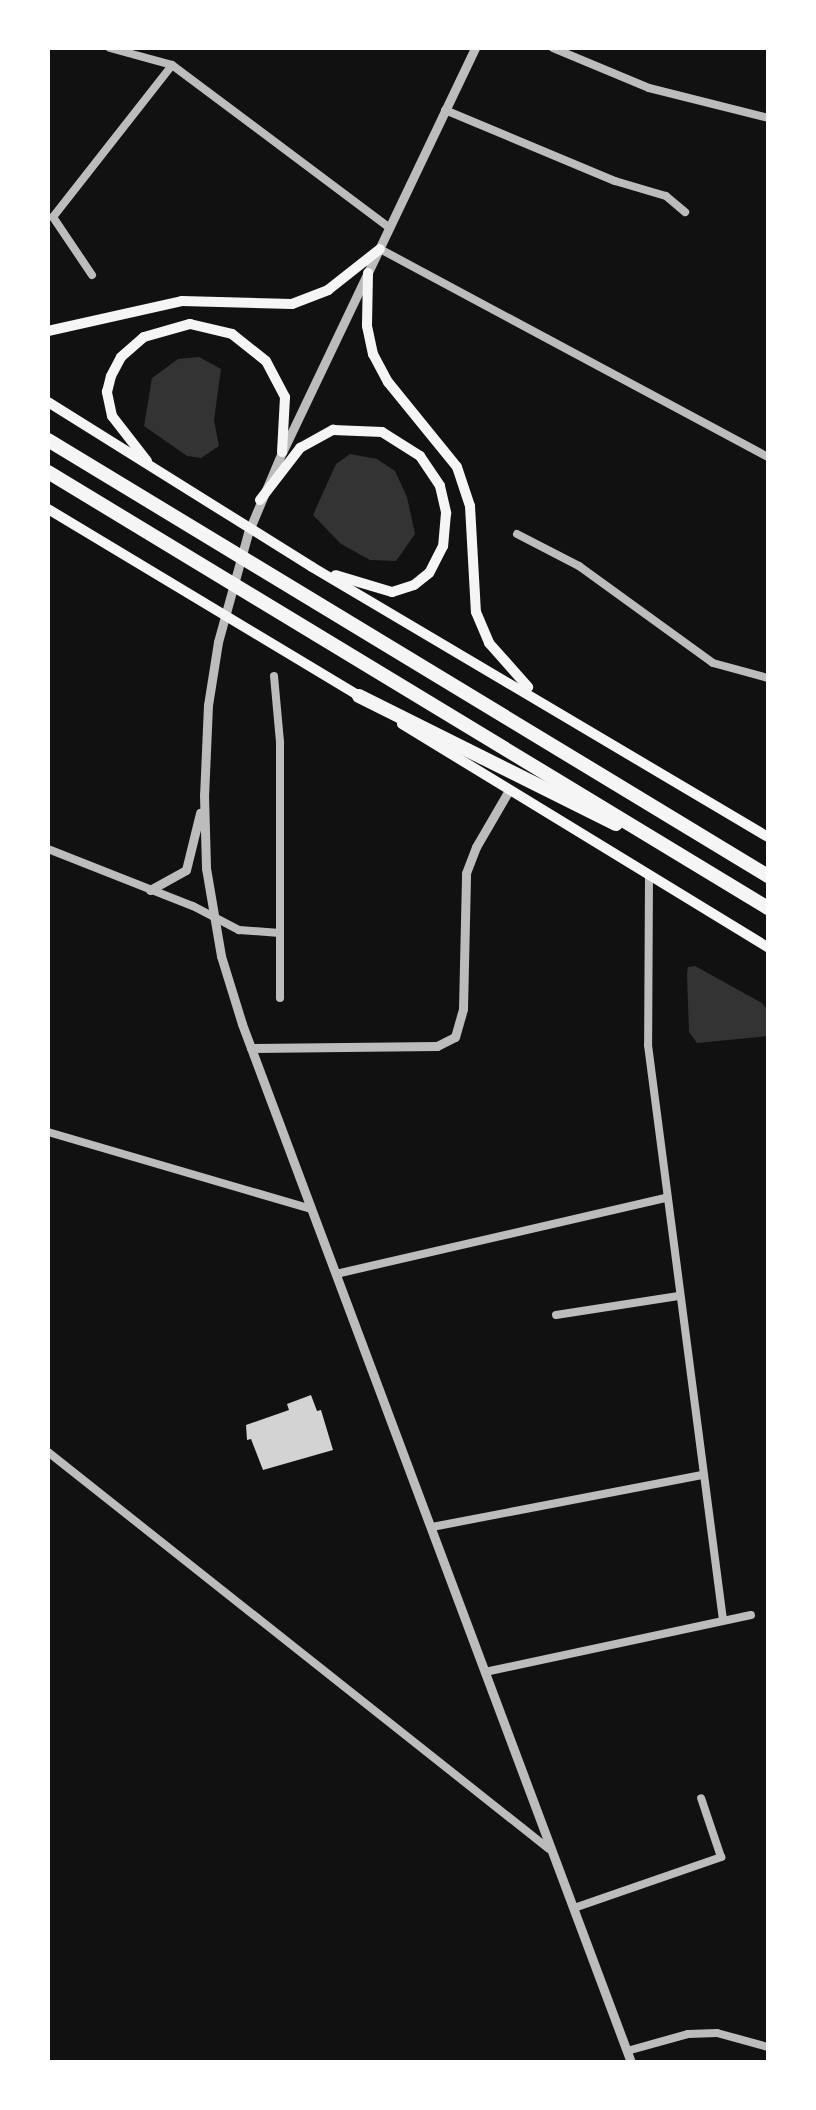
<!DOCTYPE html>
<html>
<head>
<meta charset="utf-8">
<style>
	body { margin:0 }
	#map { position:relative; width:816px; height:2110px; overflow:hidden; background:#111; font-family:Mulish,sans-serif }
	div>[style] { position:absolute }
	.water>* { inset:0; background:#333 }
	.building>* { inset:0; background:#d3d3d3 }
	.minor>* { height:8px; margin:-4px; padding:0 4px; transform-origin:4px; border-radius:4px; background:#bcbcbc }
	.tertiary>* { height:9px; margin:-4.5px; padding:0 4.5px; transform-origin:4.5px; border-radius:4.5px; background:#bcbcbc }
	.secondary>* { height:10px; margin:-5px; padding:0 5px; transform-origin:5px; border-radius:5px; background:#f5f5f5 }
	.motorway>* { height:14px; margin:-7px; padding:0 7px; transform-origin:7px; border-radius:7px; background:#f5f5f5 }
	span { translate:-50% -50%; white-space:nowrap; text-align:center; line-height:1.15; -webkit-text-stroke:8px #fff; paint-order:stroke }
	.frame { position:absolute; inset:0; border:50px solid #fff; pointer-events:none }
</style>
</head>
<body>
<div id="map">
	<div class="water">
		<i style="clip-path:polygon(199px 357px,221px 369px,214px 420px,219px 446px,201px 458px,187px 456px,144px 426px,152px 378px,178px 359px)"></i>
		<i style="clip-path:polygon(350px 454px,377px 459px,395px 471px,407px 497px,415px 534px,396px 561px,370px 560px,341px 544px,313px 515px,336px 464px)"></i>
		<i style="clip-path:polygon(695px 966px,762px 1003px,768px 1011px,768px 1036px,697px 1043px,689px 1032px,687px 974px,688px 967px)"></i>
	</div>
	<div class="building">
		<i style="clip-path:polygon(311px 1395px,317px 1411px,321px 1410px,333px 1450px,263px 1470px,251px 1439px,247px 1440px,246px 1425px,289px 1410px,287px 1404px)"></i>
	</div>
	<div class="minor">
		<i style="left:110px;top:48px;width:64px;rotate:15.3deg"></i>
		<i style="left:172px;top:65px;width:272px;rotate:36.8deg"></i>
		<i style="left:553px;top:48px;width:104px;rotate:22.6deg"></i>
		<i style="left:649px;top:88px;width:123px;rotate:14.1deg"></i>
		<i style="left:445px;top:110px;width:184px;rotate:22.7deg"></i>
		<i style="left:615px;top:181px;width:53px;rotate:16.4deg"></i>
		<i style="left:666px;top:196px;width:25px;rotate:40deg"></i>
		<i style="left:380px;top:249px;width:440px;rotate:28.2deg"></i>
		<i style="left:92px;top:275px;width:70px;rotate:-123.9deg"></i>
		<i style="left:53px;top:217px;width:193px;rotate:-51.9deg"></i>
		<i style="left:517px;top:534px;width:70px;rotate:27.3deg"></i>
		<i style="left:579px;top:566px;width:165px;rotate:35.9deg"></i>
		<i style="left:713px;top:663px;width:57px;rotate:15.3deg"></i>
		<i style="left:274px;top:676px;width:66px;rotate:84.8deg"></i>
		<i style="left:280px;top:742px;width:256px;rotate:90deg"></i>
		<i style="left:48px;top:849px;width:156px;rotate:21.5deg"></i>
		<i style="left:193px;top:906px;width:52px;rotate:27.6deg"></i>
		<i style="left:239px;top:930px;width:41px;rotate:4.2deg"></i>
		<i style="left:649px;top:875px;width:170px;rotate:90.3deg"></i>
		<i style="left:648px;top:1045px;width:580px;rotate:82.57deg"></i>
		<i style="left:48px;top:1132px;width:274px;rotate:16.3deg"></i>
		<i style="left:336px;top:1274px;width:339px;rotate:-13deg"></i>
		<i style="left:556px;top:1315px;width:124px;rotate:-8.8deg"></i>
		<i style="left:48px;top:1452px;width:639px;rotate:38.39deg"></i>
		<i style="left:432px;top:1527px;width:275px;rotate:-10.9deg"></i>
		<i style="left:485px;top:1672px;width:272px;rotate:-12.1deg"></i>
		<i style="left:574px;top:1908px;width:156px;rotate:-19.1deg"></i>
		<i style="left:721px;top:1857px;width:62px;rotate:-108.7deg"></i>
		<i style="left:627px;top:2051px;width:63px;rotate:-15.6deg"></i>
		<i style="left:688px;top:2034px;width:29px;rotate:-2deg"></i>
		<i style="left:717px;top:2033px;width:53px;rotate:15.4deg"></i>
	</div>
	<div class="tertiary">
		<i style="left:475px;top:48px;width:448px;rotate:115.5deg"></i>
		<i style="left:282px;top:452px;width:88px;rotate:112.8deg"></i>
		<i style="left:248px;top:533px;width:113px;rotate:105.4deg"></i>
		<i style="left:218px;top:642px;width:64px;rotate:99deg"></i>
		<i style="left:208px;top:705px;width:90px;rotate:92.5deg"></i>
		<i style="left:204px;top:795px;width:73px;rotate:88.4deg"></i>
		<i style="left:206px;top:868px;width:89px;rotate:80.3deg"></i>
		<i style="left:221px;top:956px;width:71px;rotate:72.8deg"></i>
		<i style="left:242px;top:1024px;width:1108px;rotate:69.46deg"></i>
		<i style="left:150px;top:890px;width:41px;rotate:-29.1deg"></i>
		<i style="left:186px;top:870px;width:59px;rotate:-76.2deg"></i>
		<i style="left:251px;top:1048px;width:186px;rotate:-0.6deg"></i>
		<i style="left:437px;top:1046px;width:20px;rotate:-27deg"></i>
		<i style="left:455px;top:1037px;width:29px;rotate:-74deg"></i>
		<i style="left:463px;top:1009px;width:136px;rotate:-88.7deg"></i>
		<i style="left:466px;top:873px;width:28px;rotate:-69deg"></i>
		<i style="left:476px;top:847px;width:66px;rotate:-59.9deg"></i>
	</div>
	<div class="secondary">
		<i style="left:368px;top:273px;width:53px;rotate:91.1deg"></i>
		<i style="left:367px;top:326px;width:29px;rotate:78deg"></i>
		<i style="left:373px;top:354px;width:32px;rotate:62deg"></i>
		<i style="left:388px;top:382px;width:109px;rotate:50.9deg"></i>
		<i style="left:457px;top:467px;width:41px;rotate:71.6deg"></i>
		<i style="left:470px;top:506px;width:106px;rotate:86.8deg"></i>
		<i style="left:476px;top:612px;width:34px;rotate:67deg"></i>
		<i style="left:489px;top:643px;width:59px;rotate:48.4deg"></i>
		<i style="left:48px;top:331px;width:137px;rotate:-12.6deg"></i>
		<i style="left:182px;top:301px;width:110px;rotate:1.6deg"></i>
		<i style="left:292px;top:304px;width:39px;rotate:-21deg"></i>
		<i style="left:328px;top:290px;width:66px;rotate:-38.3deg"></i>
		<i style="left:48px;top:402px;width:311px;rotate:32deg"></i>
		<i style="left:312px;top:567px;width:530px;rotate:30.63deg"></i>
		<i style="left:147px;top:461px;width:57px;rotate:-127.9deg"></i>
		<i style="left:112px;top:416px;width:25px;rotate:-102deg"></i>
		<i style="left:107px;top:392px;width:16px;rotate:-76deg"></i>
		<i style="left:111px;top:376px;width:21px;rotate:-62deg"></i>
		<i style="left:121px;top:357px;width:30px;rotate:-41deg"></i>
		<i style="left:144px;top:337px;width:48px;rotate:-15.8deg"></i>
		<i style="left:190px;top:324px;width:43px;rotate:13.4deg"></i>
		<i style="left:232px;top:334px;width:43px;rotate:38.5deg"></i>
		<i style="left:266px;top:361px;width:41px;rotate:62.2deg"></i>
		<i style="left:285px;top:397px;width:55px;rotate:93.1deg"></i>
		<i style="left:260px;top:500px;width:66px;rotate:-52.4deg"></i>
		<i style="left:300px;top:448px;width:38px;rotate:-29deg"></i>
		<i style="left:333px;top:430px;width:49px;rotate:2.3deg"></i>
		<i style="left:382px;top:432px;width:45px;rotate:32.3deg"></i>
		<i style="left:420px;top:456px;width:36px;rotate:56deg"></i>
		<i style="left:440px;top:486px;width:28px;rotate:77deg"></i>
		<i style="left:446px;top:513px;width:33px;rotate:95deg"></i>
		<i style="left:443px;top:546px;width:30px;rotate:117deg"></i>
		<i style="left:429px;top:573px;width:19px;rotate:141deg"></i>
		<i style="left:414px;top:585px;width:23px;rotate:162deg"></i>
		<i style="left:392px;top:592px;width:59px;rotate:-163.4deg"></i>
		<i style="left:48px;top:509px;width:367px;rotate:31deg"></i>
		<i style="left:402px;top:724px;width:429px;rotate:31.4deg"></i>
	</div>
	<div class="motorway">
		<i style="left:48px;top:440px;width:842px;rotate:31.2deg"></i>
		<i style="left:48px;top:472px;width:842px;rotate:31.2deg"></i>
		<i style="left:359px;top:696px;width:287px;rotate:26.5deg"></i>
	</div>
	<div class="frame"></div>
</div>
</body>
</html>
